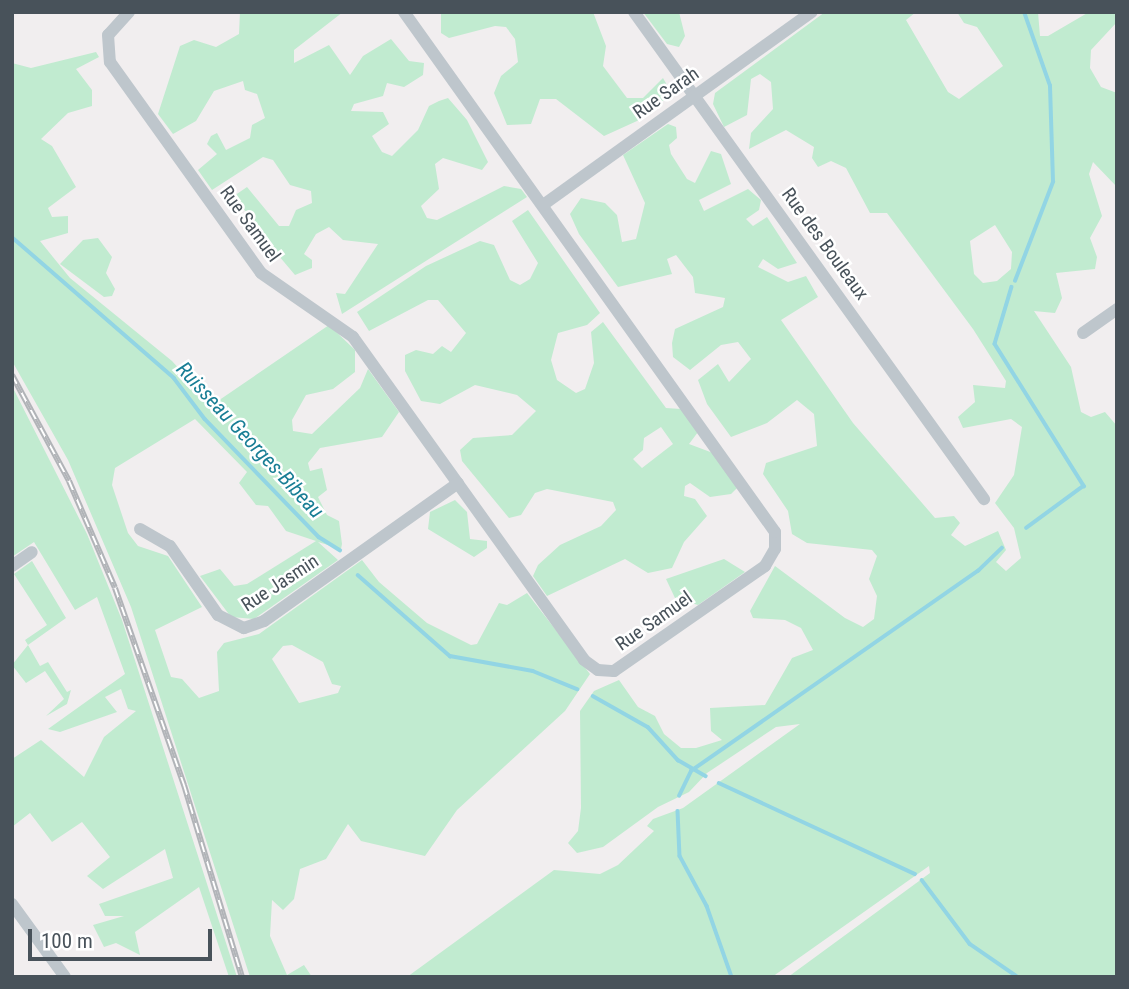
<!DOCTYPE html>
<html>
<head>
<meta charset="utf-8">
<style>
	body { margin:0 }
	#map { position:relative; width:1129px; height:989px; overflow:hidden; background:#f1eeef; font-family:"Roboto Condensed",sans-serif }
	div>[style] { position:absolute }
	.green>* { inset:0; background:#c1ebd0 }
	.stream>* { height:3.5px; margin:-1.75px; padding:0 1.75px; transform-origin:1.75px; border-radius:1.75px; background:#92d5e4 }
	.minor>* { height:12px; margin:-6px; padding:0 6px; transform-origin:6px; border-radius:6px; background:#bec6cc }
	.rail>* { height:6px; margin-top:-3px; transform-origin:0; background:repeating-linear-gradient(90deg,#fff 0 10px,#b1b4b8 0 20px); box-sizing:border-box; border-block:2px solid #b1b4b8 }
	span { translate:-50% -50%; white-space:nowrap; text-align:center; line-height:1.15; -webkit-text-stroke:5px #fff; paint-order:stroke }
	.street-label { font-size:19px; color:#48525a }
	.water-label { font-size:21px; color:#197e95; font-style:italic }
	.frame { position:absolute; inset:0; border:14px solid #48525a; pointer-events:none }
	.scale { position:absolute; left:28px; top:929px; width:184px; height:32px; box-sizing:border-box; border:4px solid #48525a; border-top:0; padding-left:9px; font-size:21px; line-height:24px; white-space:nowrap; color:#48525a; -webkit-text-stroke:5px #fff; paint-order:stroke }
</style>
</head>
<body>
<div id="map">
	<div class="green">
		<i style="clip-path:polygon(240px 12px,343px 12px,294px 50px,294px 63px,329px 45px,350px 75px,363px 56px,391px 39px,409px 61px,424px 63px,423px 75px,404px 87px,387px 83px,383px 96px,354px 104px,351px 111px,383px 112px,389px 124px,372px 136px,382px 152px,392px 156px,418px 130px,429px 106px,439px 101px,448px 98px,467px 120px,488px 162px,482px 170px,443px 158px,435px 164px,439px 189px,421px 206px,427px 218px,437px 220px,504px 186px,521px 189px,527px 197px,342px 314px,336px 293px,345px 294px,378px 244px,343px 240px,329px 227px,316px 234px,304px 254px,312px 260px,312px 268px,295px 275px,257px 230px,250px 215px,231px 198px,247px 187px,279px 226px,289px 226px,296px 210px,312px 203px,311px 191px,290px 185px,273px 160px,263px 157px,212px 190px,198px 170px,217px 154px,207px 144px,211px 136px,217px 133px,226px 150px,250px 138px,252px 125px,265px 118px,257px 94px,245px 90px,243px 81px,214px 91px,196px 121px,173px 134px,158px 114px,180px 46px,194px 40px,216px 47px,239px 34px)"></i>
		<i style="clip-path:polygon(441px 12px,593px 12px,606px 46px,603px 66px,627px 98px,643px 98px,663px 78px,672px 94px,637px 121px,604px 136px,556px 99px,540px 99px,531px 124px,507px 125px,494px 93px,501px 76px,518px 62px,515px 39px,506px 27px,495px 26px,449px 38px,441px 33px)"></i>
		<i style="clip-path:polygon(643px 12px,679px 12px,685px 36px,679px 47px,667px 44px)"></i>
		<i style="clip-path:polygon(evenodd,825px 12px,916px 12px,906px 20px,948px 92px,959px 99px,1003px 66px,977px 27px,964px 23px,957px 12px,1038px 12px,1040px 36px,1048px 36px,1089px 12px,1117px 12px,1117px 22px,1091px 50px,1090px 68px,1101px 87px,1117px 93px,1117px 187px,1093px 162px,1089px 174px,1102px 216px,1090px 238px,1097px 257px,1095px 269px,1056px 273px,1062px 298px,1055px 313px,1034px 311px,1071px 367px,1081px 412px,1091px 417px,1105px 412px,1117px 426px,1117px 977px,788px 977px,930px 873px,929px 866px,772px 977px,407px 977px,554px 870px,600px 874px,618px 865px,654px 831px,647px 826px,653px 819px,683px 808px,800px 724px,776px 727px,707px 773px,689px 792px,658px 807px,603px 847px,577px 853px,568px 843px,578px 831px,581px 808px,580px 711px,594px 691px,619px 680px,638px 707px,655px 716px,664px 734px,681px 748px,696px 748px,722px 740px,711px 731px,710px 708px,765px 705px,792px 658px,813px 650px,801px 628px,785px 620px,753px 618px,750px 611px,775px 566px,845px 618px,863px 627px,874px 619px,877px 596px,869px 579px,877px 556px,872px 550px,807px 543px,792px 534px,788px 511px,763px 474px,766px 463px,817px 446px,814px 414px,797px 400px,767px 423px,731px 437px,707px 404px,698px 380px,718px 364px,729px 382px,751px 359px,738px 342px,721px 345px,690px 370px,673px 357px,672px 343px,675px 329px,723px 307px,725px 298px,695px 293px,693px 277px,676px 255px,667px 259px,672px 274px,618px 287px,579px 234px,570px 214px,581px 198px,605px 203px,617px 215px,622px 242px,636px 239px,645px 203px,623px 155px,668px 124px,676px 127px,677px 138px,669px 145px,671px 154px,687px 179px,695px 183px,711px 151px,721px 154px,731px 184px,699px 200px,704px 211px,748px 189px,761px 200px,759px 210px,746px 219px,753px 226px,767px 217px,797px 263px,778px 269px,763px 259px,758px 267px,788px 282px,806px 276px,818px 297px,781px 320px,853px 423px,935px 518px,954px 516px,960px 523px,951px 535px,965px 546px,998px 531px,1006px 550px,996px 562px,1006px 571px,1021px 558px,1014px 528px,995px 503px,1014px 475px,1022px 427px,1011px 419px,963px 428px,958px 417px,975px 402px,973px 385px,1005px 388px,1006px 381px,973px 329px,887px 213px,870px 213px,846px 168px,831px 161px,818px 167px,812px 158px,814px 147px,786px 130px,749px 149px,751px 133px,773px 109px,771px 82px,760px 74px,751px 79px,747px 115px,724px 127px,713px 104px,715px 93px,825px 12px,995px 225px,1012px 252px,1011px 269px,997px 281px,983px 283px,974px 274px,970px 241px,995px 225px)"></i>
		<i style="clip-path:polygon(evenodd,96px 52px,99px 57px,76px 69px,92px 90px,92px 106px,68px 113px,41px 139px,52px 146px,76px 187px,48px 208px,52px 217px,68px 216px,68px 233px,40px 241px,70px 278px,172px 361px,212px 405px,329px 325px,355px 350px,355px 372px,333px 389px,306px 395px,292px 420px,293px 431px,312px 434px,360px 388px,368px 369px,399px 412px,382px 437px,320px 448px,308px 463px,310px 471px,322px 468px,327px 490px,318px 497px,327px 515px,339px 521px,342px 544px,341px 549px,318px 542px,338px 560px,254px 619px,231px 617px,200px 576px,220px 569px,234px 586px,247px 584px,316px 541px,286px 531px,268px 506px,256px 505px,239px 483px,247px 472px,195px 419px,115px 468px,112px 485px,128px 533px,138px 546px,168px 556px,202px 607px,155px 630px,171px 677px,182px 679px,199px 698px,219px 691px,217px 652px,224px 643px,259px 634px,362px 560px,379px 582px,427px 623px,471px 645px,477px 644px,499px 603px,507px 605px,527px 593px,590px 674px,565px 711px,457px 810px,425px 856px,361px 841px,348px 824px,326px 859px,300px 869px,294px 899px,283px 910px,272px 900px,270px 936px,287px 975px,304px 965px,312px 977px,250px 977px,131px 607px,68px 460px,12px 361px,12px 63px,31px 68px,96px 52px,292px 645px,323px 662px,332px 684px,341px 686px,338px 693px,299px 703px,272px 659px,283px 646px,292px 645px)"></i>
		<i style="clip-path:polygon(evenodd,528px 210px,600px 313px,587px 325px,558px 333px,551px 360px,557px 380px,576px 393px,585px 389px,594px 363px,591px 332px,603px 322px,666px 408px,681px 409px,698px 432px,689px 444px,713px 453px,738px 487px,731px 494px,710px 497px,690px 483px,685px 486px,684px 496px,695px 499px,707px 516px,684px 542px,672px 568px,648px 573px,625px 559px,547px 596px,533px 576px,538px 565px,560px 545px,601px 526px,616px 510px,613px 502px,547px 489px,535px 493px,521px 515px,509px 518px,462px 461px,460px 450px,473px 438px,512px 435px,536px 411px,517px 395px,475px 385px,440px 404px,421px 401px,405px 371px,405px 355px,416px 350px,433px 354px,442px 346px,451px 352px,466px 333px,438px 300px,428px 300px,369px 331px,357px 312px,426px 266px,480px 241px,494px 245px,510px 280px,520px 285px,530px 279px,538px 263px,512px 221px,528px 210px,661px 427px,673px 444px,642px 468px,633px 459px,643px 450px,644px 438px,661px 427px)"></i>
		<i style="clip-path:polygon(98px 238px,112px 257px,106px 273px,115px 289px,112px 296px,104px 297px,60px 264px,83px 240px)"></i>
		<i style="clip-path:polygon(12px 386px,87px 534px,122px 620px,237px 977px,229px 977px,199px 887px,135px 932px,140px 955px,116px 943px,104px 947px,93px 925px,124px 916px,105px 916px,99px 904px,173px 878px,165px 849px,103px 889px,87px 876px,110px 857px,82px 822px,52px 842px,30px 813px,12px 827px,12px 759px,41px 740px,84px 777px,104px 737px,136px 711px,128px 709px,121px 689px,105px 697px,117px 712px,60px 732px,48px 729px,125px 674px,97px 597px,75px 610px,34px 542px,12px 557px)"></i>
		<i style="clip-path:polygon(455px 500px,467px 512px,470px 539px,487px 541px,487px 548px,474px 557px,428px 529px,430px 512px)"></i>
		<i style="clip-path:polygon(724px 559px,745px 572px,698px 605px,675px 598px,666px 579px)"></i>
		<i style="clip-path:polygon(32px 561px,66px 618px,28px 645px,40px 666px,48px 662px,67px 692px,71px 690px,67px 704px,46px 716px,64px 699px,45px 671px,26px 683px,12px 665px,28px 645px,25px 640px,47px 625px,14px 574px)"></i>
	</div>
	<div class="stream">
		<i style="left:12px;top:237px;width:215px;rotate:41deg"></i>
		<i style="left:174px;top:378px;width:51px;rotate:52.9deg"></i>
		<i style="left:205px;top:419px;width:164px;rotate:46deg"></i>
		<i style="left:319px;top:537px;width:25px;rotate:32deg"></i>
		<i style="left:1015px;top:281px;width:106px;rotate:-69deg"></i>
		<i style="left:1053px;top:182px;width:96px;rotate:-91.8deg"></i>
		<i style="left:1050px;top:86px;width:78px;rotate:-109.4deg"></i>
		<i style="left:1012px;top:287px;width:59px;rotate:106.6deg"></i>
		<i style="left:995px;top:344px;width:168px;rotate:57.9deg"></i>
		<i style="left:1084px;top:486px;width:71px;rotate:143.6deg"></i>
		<i style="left:358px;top:575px;width:123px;rotate:41.4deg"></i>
		<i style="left:450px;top:656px;width:84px;rotate:10.2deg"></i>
		<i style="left:533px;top:671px;width:48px;rotate:22.2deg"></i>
		<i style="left:593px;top:696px;width:63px;rotate:29.4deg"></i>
		<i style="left:648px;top:727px;width:45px;rotate:47.7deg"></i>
		<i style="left:678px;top:760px;width:32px;rotate:30deg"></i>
		<i style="left:719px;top:783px;width:216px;rotate:24.9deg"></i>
		<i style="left:679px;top:796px;width:28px;rotate:-64deg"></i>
		<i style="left:691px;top:771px;width:350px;rotate:-34.9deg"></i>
		<i style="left:978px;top:571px;width:33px;rotate:-44deg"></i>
		<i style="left:678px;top:811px;width:45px;rotate:87.5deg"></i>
		<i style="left:680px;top:856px;width:57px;rotate:61.6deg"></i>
		<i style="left:707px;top:906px;width:75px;rotate:70.6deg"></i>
		<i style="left:922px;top:880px;width:80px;rotate:53.1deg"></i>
		<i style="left:970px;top:944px;width:58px;rotate:34.5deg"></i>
	</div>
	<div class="minor">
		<i style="left:129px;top:12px;width:31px;rotate:132deg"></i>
		<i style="left:108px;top:35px;width:27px;rotate:86deg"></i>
		<i style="left:110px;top:62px;width:259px;rotate:54.4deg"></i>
		<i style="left:261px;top:273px;width:112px;rotate:34.8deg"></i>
		<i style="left:353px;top:337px;width:397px;rotate:54.4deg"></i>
		<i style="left:584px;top:660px;width:17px;rotate:36deg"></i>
		<i style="left:598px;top:670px;width:16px;rotate:4deg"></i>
		<i style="left:614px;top:671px;width:184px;rotate:-34.8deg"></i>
		<i style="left:765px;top:566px;width:20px;rotate:-60deg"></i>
		<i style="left:775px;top:549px;width:17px;rotate:-90deg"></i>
		<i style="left:775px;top:532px;width:639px;rotate:-125.51deg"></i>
		<i style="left:634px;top:12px;width:600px;rotate:54.3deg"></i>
		<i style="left:543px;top:205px;width:331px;rotate:-35.7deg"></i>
		<i style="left:1083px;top:333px;width:42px;rotate:-35.2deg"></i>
		<i style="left:140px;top:529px;width:34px;rotate:30deg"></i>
		<i style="left:170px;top:546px;width:84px;rotate:55.2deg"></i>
		<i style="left:218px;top:615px;width:29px;rotate:27deg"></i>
		<i style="left:244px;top:628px;width:21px;rotate:-19deg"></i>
		<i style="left:264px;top:621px;width:238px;rotate:-35.4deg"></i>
		<i style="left:12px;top:566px;width:24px;rotate:-35deg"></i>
		<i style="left:12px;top:904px;width:90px;rotate:54deg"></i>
	</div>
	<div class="rail">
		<i style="left:12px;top:375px;width:120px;rotate:61.7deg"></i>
		<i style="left:69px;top:481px;width:116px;rotate:66.7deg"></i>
		<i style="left:115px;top:588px;width:209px;rotate:70.7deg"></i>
		<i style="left:184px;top:785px;width:201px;rotate:73.2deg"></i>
	</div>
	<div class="street-label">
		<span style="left:666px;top:93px;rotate:-35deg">Rue Sarah</span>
		<span style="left:250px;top:224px;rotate:54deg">Rue Samuel</span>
		<span style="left:825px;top:244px;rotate:54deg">Rue des Bouleaux</span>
		<span style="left:280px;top:583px;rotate:-33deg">Rue Jasmin</span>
		<span style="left:654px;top:621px;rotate:-35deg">Rue Samuel</span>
	</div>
	<div class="water-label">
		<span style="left:250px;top:440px;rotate:47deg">Ruisseau Georges-Bibeau</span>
	</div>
	<div class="frame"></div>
	<div class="scale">100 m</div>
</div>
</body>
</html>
